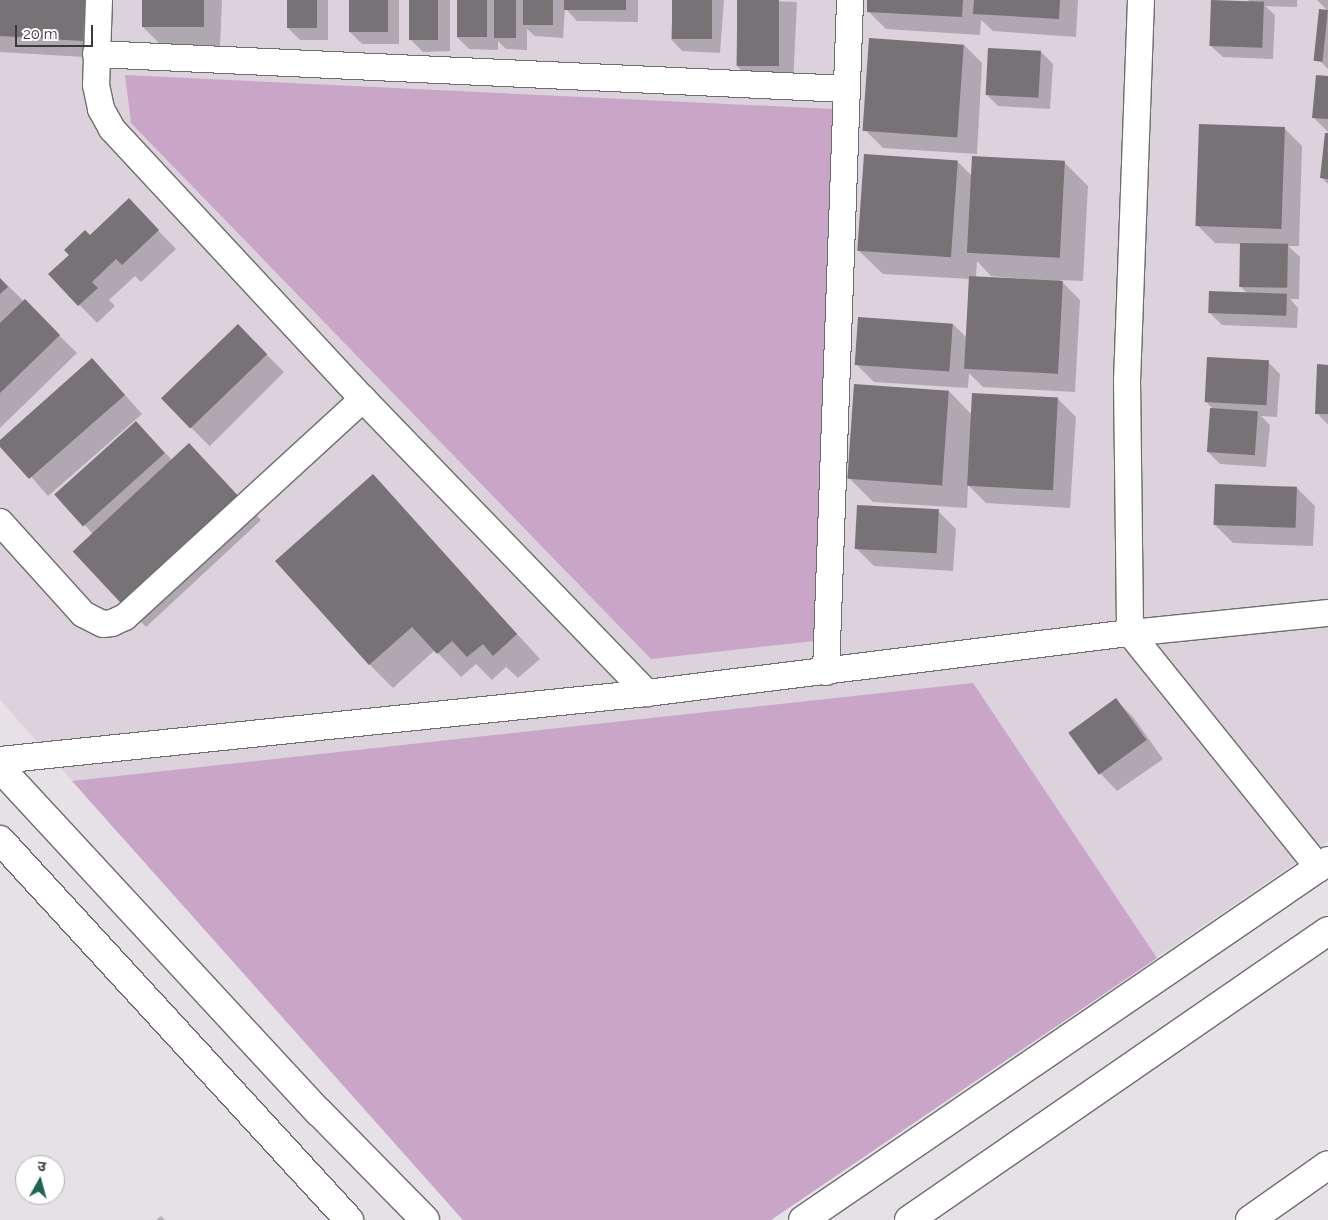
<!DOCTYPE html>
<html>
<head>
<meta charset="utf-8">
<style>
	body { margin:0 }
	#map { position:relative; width:1328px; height:1220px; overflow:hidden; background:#e6e1e6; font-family:Raleway,"Noto Sans Devanagari",sans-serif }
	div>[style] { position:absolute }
	.built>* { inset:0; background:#dcd2dc }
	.green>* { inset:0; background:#c9a6c7 }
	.shadow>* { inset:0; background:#0003; transform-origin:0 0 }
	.building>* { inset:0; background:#767276; transform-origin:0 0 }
	.roads { filter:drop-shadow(1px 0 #706c6f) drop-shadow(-1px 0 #706c6f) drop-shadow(0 1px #706c6f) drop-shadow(0 -1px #706c6f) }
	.street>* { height:26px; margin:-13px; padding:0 13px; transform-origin:13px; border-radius:13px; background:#fff }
	.secondary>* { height:28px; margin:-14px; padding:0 14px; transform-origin:14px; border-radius:14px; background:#fff }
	span { translate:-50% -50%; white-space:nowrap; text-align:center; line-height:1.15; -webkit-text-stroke:5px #fff; paint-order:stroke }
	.north { position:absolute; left:15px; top:1155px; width:50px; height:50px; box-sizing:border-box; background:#fff; border:1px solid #b1b0b1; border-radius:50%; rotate:7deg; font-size:14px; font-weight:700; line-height:20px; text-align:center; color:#3b393b }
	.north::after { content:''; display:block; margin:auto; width:18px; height:22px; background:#1e6456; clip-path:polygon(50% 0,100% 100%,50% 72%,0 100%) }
	.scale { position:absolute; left:15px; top:25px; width:78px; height:22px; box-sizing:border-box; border:2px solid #3b393b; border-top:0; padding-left:6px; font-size:15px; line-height:18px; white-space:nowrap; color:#3b393b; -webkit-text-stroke:4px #fff; paint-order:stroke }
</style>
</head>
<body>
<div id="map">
	<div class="built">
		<i style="clip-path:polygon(0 0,1328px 0,1328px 841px,771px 1220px,463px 1220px,0 700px)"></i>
	</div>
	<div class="green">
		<i style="clip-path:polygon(125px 75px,833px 109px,814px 641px,651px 659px,131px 123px)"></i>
		<i style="clip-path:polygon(973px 683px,1157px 958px,771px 1220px,463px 1220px,72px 781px)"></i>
	</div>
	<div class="shadow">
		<i style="clip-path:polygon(0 0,92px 0,101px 58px,0 52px)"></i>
		<i style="clip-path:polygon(143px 0,222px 0,220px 46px,160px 44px,142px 26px)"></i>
		<i style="clip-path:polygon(288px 0,328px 0,328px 40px,300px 40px,288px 28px)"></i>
		<i style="clip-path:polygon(350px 0,399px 0,399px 44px,362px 44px,350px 32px)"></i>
		<i style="clip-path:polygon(411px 0,450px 0,450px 51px,423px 52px,411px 40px)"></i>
		<i style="clip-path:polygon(458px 0,638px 0,638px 22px,577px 21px,565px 8px,563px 38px,535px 36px,527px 29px,527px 50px,506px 49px,498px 41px,498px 50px,469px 49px,457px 37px)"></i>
		<i style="clip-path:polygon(673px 0,724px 0,720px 53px,682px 51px,671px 39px)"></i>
		<i style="clip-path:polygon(738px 0,797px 2px,793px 85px,754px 83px,736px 65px)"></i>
		<i style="clip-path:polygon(868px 0,1078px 0,1076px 37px,993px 31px,981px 20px,980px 35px,886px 29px,868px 11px)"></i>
		<i style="clip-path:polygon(1248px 0,1297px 0,1297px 7px,1265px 6px,1275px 15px,1273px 59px,1223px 57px,1211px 46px,1251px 3px)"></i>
		<i style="clip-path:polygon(1317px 0,1328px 0,1328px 69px,1319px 60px,1328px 11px)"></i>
		<i style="clip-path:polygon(964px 45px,982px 63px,977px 154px,883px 148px,865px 130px)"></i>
		<i style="clip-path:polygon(1041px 52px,1053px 64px,1050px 109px,998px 106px,986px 94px)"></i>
		<i style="clip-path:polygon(1328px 78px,1328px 132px,1313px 117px)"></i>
		<i style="clip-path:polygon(1284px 128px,1302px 146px,1299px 246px,1288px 246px,1300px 257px,1299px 299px,1290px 299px,1298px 308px,1297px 328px,1222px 325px,1210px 313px,1248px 294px,1241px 287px,1241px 244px,1215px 243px,1197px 225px)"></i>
		<i style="clip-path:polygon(1328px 134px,1328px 184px,1322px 178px)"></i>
		<i style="clip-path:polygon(evenodd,957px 161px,972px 176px,1065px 163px,1088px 186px,1083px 281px,1060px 280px,1080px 300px,1075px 392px,983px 387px,969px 373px,968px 388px,874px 382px,856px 364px,953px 324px,967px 338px,970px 279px,883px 274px,859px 251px,957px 161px,977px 261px,991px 276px,1045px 281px,976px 277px,977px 261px)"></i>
		<i style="clip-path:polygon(146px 218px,176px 249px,141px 282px,135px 276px,109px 300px,115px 306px,97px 323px,50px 274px,90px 236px)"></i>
		<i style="clip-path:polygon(0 278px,77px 353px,0 428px)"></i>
		<i style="left:238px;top:326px;width:65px;height:105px;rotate:45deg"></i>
		<i style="clip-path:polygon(1268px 362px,1280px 374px,1277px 417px,1261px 416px,1270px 425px,1266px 467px,1220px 464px,1208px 452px,1212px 408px,1205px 401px)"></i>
		<i style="clip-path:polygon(1328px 366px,1328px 425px,1317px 413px)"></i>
		<i style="clip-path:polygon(110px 378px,142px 414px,48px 496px,0 441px)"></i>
		<i style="clip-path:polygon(949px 391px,972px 415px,1058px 399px,1076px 417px,1070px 508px,986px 503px,968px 485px,967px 508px,873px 502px,849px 478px)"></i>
		<i style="clip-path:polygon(136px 423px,172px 460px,189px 445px,261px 520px,146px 627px,123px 603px,93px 534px,56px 494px)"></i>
		<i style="clip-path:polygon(373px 476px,540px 659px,518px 678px,506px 667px,492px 680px,476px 664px,461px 677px,435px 650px,393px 688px,369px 664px)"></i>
		<i style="clip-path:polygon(1297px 488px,1315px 506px,1313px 546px,1233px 543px,1215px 525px)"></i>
		<i style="clip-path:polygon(938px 511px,956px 529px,953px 571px,874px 566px,856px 548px)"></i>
		<i style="clip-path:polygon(1116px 700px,1133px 717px,1163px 759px,1117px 791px,1100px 773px)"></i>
		<i style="clip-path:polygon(161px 1216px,165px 1220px,156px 1220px)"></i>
	</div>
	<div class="building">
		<i style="clip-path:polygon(0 0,85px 0,83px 41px,0 36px)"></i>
		<i style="left:142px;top:0;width:62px;height:27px"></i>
		<i style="left:287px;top:0;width:30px;height:28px"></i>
		<i style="left:349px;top:0;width:39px;height:32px"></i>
		<i style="left:409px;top:0;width:29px;height:40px"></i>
		<i style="left:457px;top:0;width:30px;height:37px"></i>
		<i style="left:494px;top:0;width:22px;height:38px"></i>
		<i style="left:523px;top:0;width:30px;height:25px"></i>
		<i style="left:564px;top:0;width:62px;height:10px"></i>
		<i style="left:672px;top:0;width:40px;height:39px"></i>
		<i style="left:737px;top:0;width:42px;height:66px"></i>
		<i style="clip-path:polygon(867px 0,963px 0,962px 17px,867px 12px)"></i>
		<i style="clip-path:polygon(974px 0,1060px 0,1059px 19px,973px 14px)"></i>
		<i style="left:1211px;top:0;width:53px;height:46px;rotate:2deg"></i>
		<i style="left:1319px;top:9px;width:9px;height:52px;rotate:6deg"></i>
		<i style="left:869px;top:38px;width:95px;height:93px;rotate:4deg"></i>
		<i style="left:988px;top:48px;width:53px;height:47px;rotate:3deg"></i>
		<i style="clip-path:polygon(1316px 75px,1328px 76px,1328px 119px,1312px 118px)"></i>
		<i style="left:1199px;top:124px;width:86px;height:102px;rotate:2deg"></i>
		<i style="clip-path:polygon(1325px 133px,1328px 133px,1328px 179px,1320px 178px)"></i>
		<i style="left:864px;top:154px;width:94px;height:97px;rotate:4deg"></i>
		<i style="left:972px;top:156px;width:93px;height:97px;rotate:3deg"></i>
		<i style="clip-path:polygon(129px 198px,159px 230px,122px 265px,116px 259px,92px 282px,98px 288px,78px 306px,48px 274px,69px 255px,64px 250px,85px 230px,90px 235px)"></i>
		<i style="left:1240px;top:243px;width:48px;height:44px;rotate:1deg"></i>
		<i style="left:969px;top:276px;width:94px;height:93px;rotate:3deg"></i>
		<i style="clip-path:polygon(0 278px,8px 287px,0 294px)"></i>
		<i style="left:1209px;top:291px;width:78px;height:22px;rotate:2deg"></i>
		<i style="clip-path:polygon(25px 299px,60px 335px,0 393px,0 323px)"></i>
		<i style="left:858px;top:317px;width:95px;height:48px;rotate:4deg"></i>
		<i style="left:238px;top:324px;width:42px;height:107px;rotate:46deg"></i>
		<i style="left:1207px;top:357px;width:62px;height:45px;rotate:3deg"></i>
		<i style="clip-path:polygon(92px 358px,125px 395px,29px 479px,0 447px,0 440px)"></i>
		<i style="clip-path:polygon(1317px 364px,1328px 365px,1328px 414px,1315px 414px)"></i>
		<i style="left:854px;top:384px;width:95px;height:95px;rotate:4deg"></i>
		<i style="left:972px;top:393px;width:86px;height:93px;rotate:3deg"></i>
		<i style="left:1210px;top:408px;width:48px;height:44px;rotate:4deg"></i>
		<i style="left:136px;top:421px;width:43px;height:110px;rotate:48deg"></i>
		<i style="left:189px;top:443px;width:73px;height:159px;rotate:47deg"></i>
		<i style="clip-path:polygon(373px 474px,517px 634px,493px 656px,483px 644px,467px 657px,452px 641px,437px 654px,412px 627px,369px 665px,275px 561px)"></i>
		<i style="left:1215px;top:484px;width:82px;height:41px;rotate:2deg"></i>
		<i style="left:857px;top:505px;width:82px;height:44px;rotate:3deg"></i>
		<i style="left:1116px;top:698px;width:52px;height:59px;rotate:54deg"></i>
	</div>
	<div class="roads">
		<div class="street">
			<i style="left:99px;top:0;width:85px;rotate:92deg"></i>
			<i style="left:96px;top:85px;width:25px;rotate:78deg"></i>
			<i style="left:101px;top:109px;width:23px;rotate:61deg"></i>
			<i style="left:112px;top:129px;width:369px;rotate:47.1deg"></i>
			<i style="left:363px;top:399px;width:409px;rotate:46deg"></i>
			<i style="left:1141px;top:0;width:379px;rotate:92.1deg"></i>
			<i style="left:1127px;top:379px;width:254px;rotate:89.3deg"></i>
			<i style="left:1130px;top:633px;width:302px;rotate:51.2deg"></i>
			<i style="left:96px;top:54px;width:752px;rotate:2.67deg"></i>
			<i style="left:0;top:522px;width:124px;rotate:47.9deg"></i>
			<i style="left:83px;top:614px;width:22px;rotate:27deg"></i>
			<i style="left:103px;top:624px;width:9px;rotate:-6deg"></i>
			<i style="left:112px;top:623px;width:14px;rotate:-25deg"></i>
			<i style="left:125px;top:617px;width:323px;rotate:-42.5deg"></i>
			<i style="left:826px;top:672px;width:672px;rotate:-87.95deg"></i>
			<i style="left:0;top:760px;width:650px;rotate:-5.91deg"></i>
			<i style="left:647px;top:693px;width:487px;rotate:-7.1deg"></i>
			<i style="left:1130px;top:633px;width:199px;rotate:-5.8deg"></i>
		</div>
		<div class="secondary">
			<i style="left:0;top:768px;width:469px;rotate:47.2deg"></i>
			<i style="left:319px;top:1112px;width:151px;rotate:45.5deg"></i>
			<i style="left:0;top:840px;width:516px;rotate:47.43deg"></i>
			<i style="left:803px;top:1220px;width:636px;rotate:-34.36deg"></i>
			<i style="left:909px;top:1220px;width:509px;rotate:-34.6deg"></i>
			<i style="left:1250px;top:1220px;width:95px;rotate:-35.2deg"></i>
		</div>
	</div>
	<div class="north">उ</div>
	<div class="scale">20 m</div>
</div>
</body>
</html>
